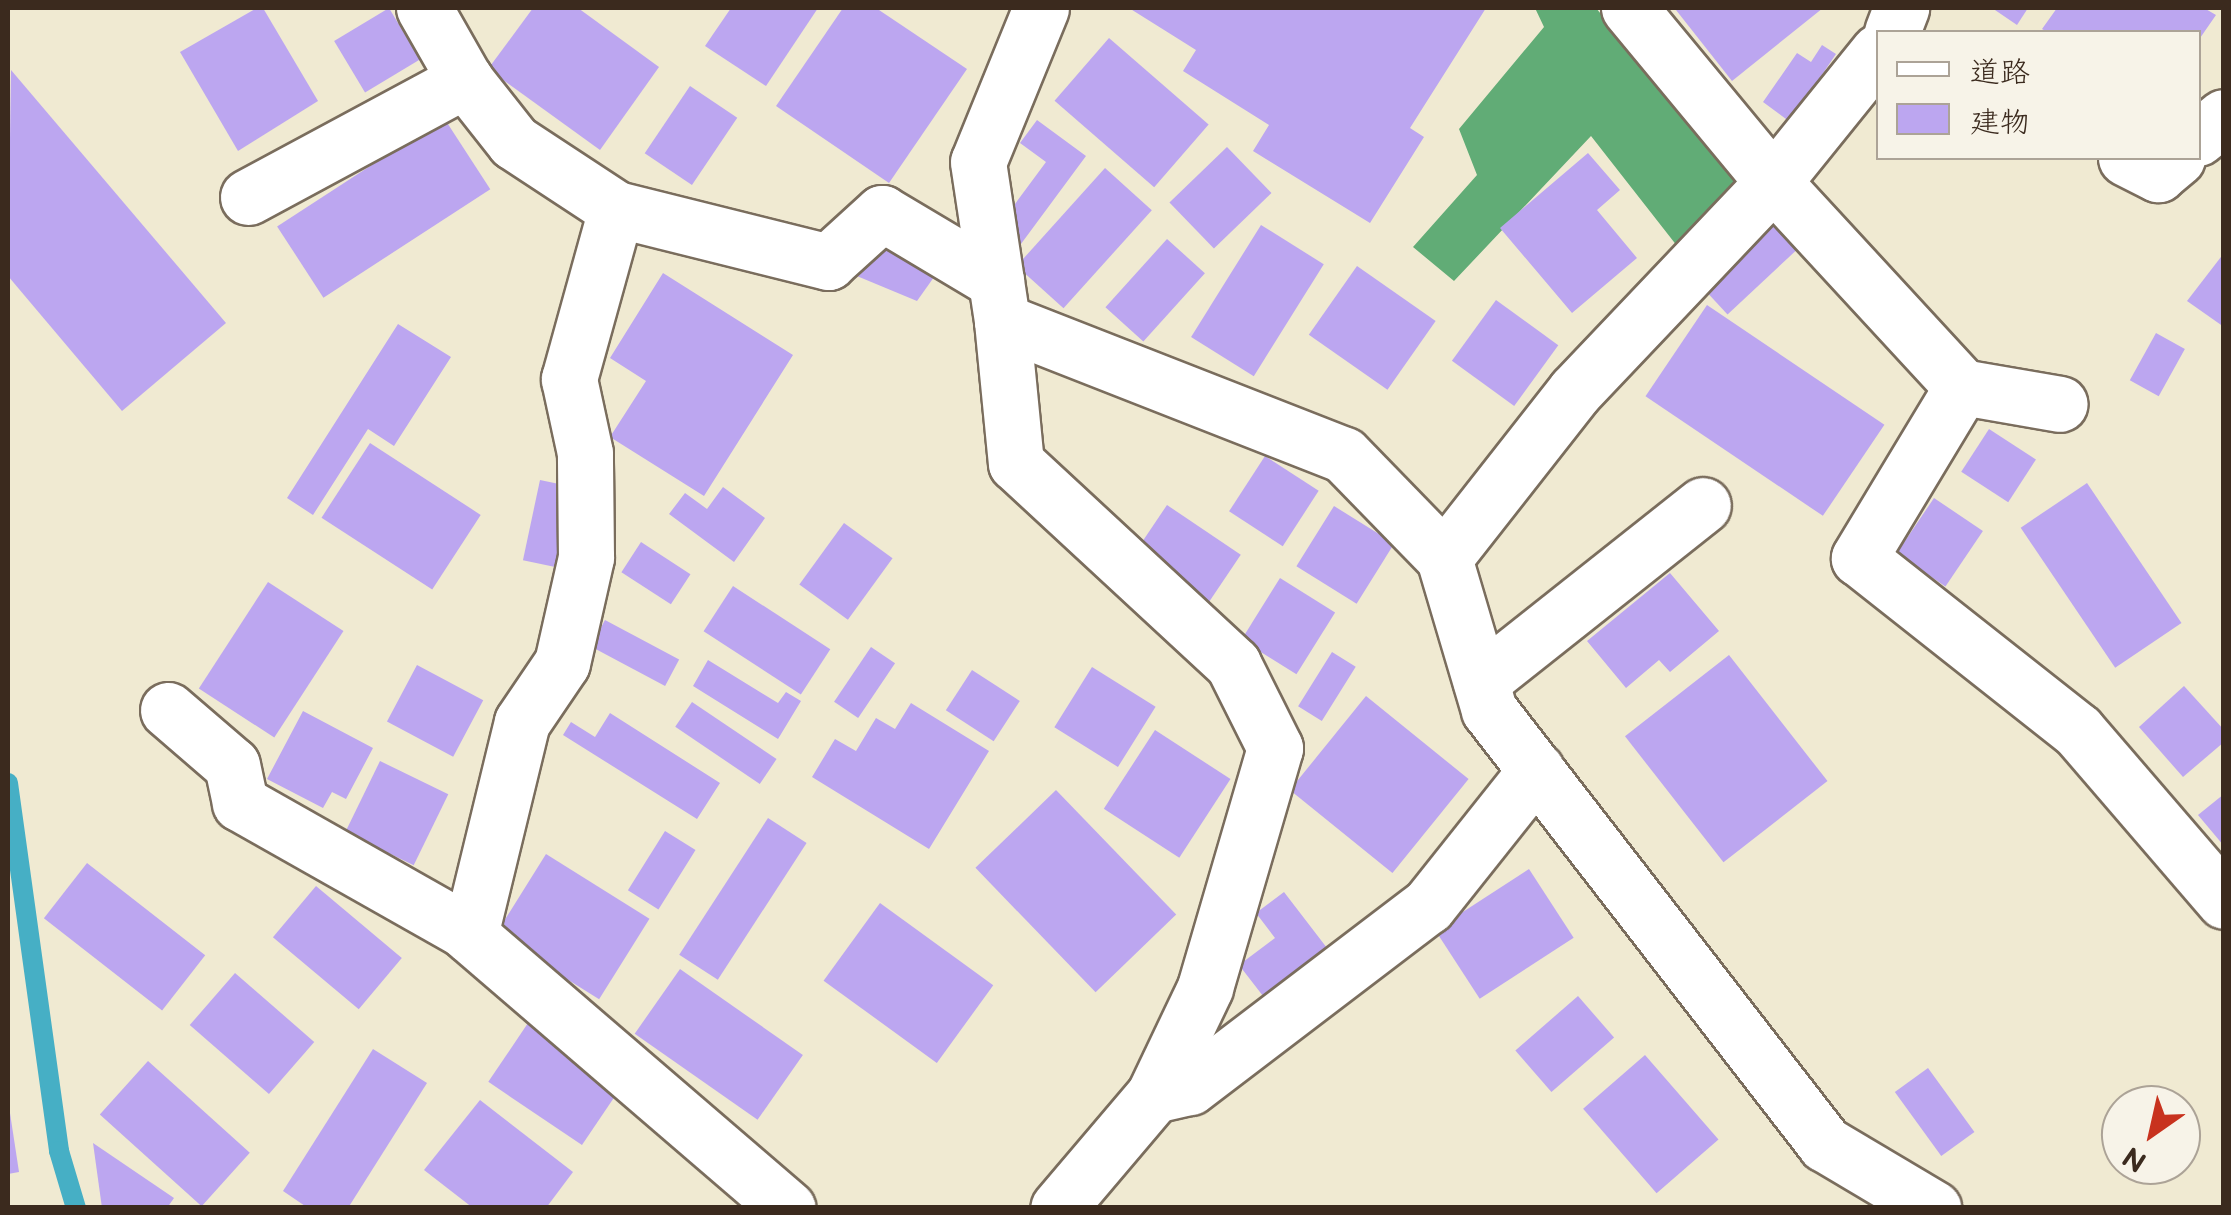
<!DOCTYPE html>
<html>
<head>
<meta charset="utf-8">
<style>
	body { margin:0 }
	#map { position:relative; width:2231px; height:1215px; overflow:hidden; background:#f0ead2; font-family:"Balsamiq Sans","Klee One",sans-serif }
	div>[style] { position:absolute }
	.forest>* { inset:0; background:#61ac76 }
	.stream>* { height:20px; margin:-10px; padding:0 10px; transform-origin:10px; border-radius:10px; background:#46afc5 }
	.building>* { inset:0; background:#bca6f0; transform-origin:0 0 }
	.roads { filter:drop-shadow(2px 0 #7a6d5d) drop-shadow(-2px 0 #7a6d5d) drop-shadow(0 2px #7a6d5d) drop-shadow(0 -2px #7a6d5d) }
	.minor>* { height:55px; margin:-27.5px; padding:0 27.5px; transform-origin:27.5px; border-radius:27.5px; background:#fff }
	span { translate:-50% -50%; white-space:nowrap; text-align:center; line-height:1.15; -webkit-text-stroke:8px #f7f3e8; paint-order:stroke }
	.frame { position:absolute; inset:0; border:10px solid #3b2a1e; pointer-events:none }
	.legend { position:absolute; left:1876px; top:30px; width:325px; height:130px; box-sizing:border-box; background:#f7f3e8; border:2px solid #aca397; margin:0; padding:12px 18px; list-style:none; font-size:30px; color:#3b2a1e }
	.legend li { display:flex; align-items:center; gap:20px; height:50px }
	.legend b { width:50px; border:2px solid #aca397 }
	.north { position:absolute; left:2101px; top:1085px; width:100px; height:100px; box-sizing:border-box; background:#f7f3e8; border:2px solid #aca397; border-radius:50%; rotate:214deg; font-size:28px; font-weight:700; line-height:40px; text-align:center; color:#3b2a1e }
	.north::after { content:''; display:block; margin:auto; width:35px; height:45px; background:#c8321e; clip-path:polygon(50% 0,100% 100%,50% 72%,0 100%) }
</style>
</head>
<body>
<div id="map">
	<div class="forest">
		<i style="clip-path:polygon(1535px 8px,1596px 8px,1744px 188px,1681px 251px,1591px 136px,1454px 281px,1413px 247px,1477px 175px,1459px 129px,1544px 27px)"></i>
	</div>
	<div class="stream">
		<i style="left:8px;top:783px;width:372px;rotate:82.1deg"></i>
		<i style="left:59px;top:1151px;width:59px;rotate:73.4deg"></i>
	</div>
	<div class="building">
		<i style="clip-path:polygon(257px 8px,263px 8px,318px 101px,238px 151px,180px 52px)"></i>
		<i style="left:389px;top:8px;width:60px;height:64px;rotate:59deg"></i>
		<i style="clip-path:polygon(533px 8px,578px 8px,659px 67px,600px 150px,488px 69px)"></i>
		<i style="clip-path:polygon(731px 8px,818px 8px,766px 86px,705px 46px)"></i>
		<i style="clip-path:polygon(843px 8px,876px 8px,967px 69px,889px 183px,776px 106px)"></i>
		<i style="clip-path:polygon(1129px 8px,1486px 8px,1410px 128px,1424px 137px,1370px 223px,1253px 151px,1269px 125px,1183px 71px,1196px 50px)"></i>
		<i style="clip-path:polygon(1823px 8px,1732px 81px,1676px 10px,1679px 8px)"></i>
		<i style="clip-path:polygon(1992px 8px,2028px 8px,2017px 25px)"></i>
		<i style="clip-path:polygon(2057px 8px,2204px 8px,2216px 15px,2198px 41px,2198px 32px,2047px 32px,2042px 29px)"></i>
		<i style="left:1109px;top:38px;width:132px;height:83px;rotate:41deg"></i>
		<i style="clip-path:polygon(1822px 45px,1836px 54px,1790px 122px,1763px 102px,1797px 53px,1811px 62px)"></i>
		<i style="clip-path:polygon(11px 70px,226px 323px,122px 411px,8px 276px)"></i>
		<i style="left:690px;top:86px;width:57px;height:81px;rotate:34deg"></i>
		<i style="left:444px;top:118px;width:85px;height:199px;rotate:57deg"></i>
		<i style="clip-path:polygon(1037px 120px,1086px 156px,1018px 248px,995px 231px,1046px 162px,1020px 143px)"></i>
		<i style="left:1227px;top:147px;width:64px;height:80px;rotate:46deg"></i>
		<i style="clip-path:polygon(1588px 153px,1620px 190px,1597px 210px,1637px 258px,1572px 313px,1500px 228px)"></i>
		<i style="left:1105px;top:168px;width:63px;height:132px;rotate:42deg"></i>
		<i style="left:1782px;top:213px;width:37px;height:109px;rotate:47deg"></i>
		<i style="left:1261px;top:225px;width:74px;height:132px;rotate:32deg"></i>
		<i style="clip-path:polygon(888px 236px,944px 263px,917px 301px,852px 274px)"></i>
		<i style="left:1167px;top:239px;width:51px;height:92px;rotate:42deg"></i>
		<i style="clip-path:polygon(2224px 253px,2224px 327px,2187px 301px)"></i>
		<i style="left:1357px;top:266px;width:96px;height:84px;rotate:35deg"></i>
		<i style="clip-path:polygon(663px 273px,793px 355px,704px 496px,610px 437px,646px 381px,610px 358px)"></i>
		<i style="left:1496px;top:300px;width:77px;height:75px;rotate:36deg"></i>
		<i style="left:1707px;top:305px;width:214px;height:110px;rotate:34deg"></i>
		<i style="clip-path:polygon(398px 324px,451px 357px,394px 446px,368px 429px,313px 515px,287px 498px)"></i>
		<i style="left:2156px;top:333px;width:33px;height:54px;rotate:29deg"></i>
		<i style="left:1989px;top:429px;width:56px;height:51px;rotate:33deg"></i>
		<i style="left:370px;top:443px;width:132px;height:89px;rotate:33deg"></i>
		<i style="left:1265px;top:456px;width:64px;height:66px;rotate:33deg"></i>
		<i style="left:540px;top:480px;width:33px;height:82px;rotate:12deg"></i>
		<i style="left:2087px;top:483px;width:169px;height:80px;rotate:56deg"></i>
		<i style="clip-path:polygon(723px 487px,765px 518px,734px 562px,669px 514px,685px 493px,707px 509px)"></i>
		<i style="left:1934px;top:498px;width:59px;height:67px;rotate:34deg"></i>
		<i style="left:1167px;top:505px;width:89px;height:56px;rotate:34deg"></i>
		<i style="left:1334px;top:506px;width:71px;height:71px;rotate:32deg"></i>
		<i style="left:844px;top:523px;width:60px;height:76px;rotate:36deg"></i>
		<i style="left:641px;top:542px;width:59px;height:36px;rotate:33deg"></i>
		<i style="clip-path:polygon(1670px 573px,1719px 631px,1670px 672px,1659px 660px,1626px 688px,1587px 641px)"></i>
		<i style="left:1280px;top:578px;width:65px;height:73px;rotate:32deg"></i>
		<i style="left:268px;top:582px;width:90px;height:127px;rotate:33deg"></i>
		<i style="left:733px;top:586px;width:116px;height:54px;rotate:33deg"></i>
		<i style="left:605px;top:620px;width:84px;height:30px;rotate:28deg"></i>
		<i style="left:871px;top:647px;width:29px;height:66px;rotate:34deg"></i>
		<i style="left:1332px;top:652px;width:28px;height:64px;rotate:32deg"></i>
		<i style="left:1729px;top:655px;width:160px;height:132px;rotate:52deg"></i>
		<i style="clip-path:polygon(708px 660px,778px 703px,786px 692px,801px 701px,778px 739px,693px 686px)"></i>
		<i style="left:417px;top:665px;width:75px;height:64px;rotate:28deg"></i>
		<i style="left:1092px;top:667px;width:75px;height:71px;rotate:32deg"></i>
		<i style="left:972px;top:670px;width:57px;height:48px;rotate:33deg"></i>
		<i style="clip-path:polygon(2184px 686px,2224px 730px,2224px 742px,2183px 777px,2139px 727px)"></i>
		<i style="left:1366px;top:696px;width:132px;height:121px;rotate:39deg"></i>
		<i style="left:692px;top:702px;width:102px;height:30px;rotate:34deg"></i>
		<i style="clip-path:polygon(911px 703px,989px 751px,929px 849px,812px 777px,835px 739px,856px 751px,876px 718px,895px 729px)"></i>
		<i style="clip-path:polygon(303px 711px,373px 748px,346px 799px,332px 792px,323px 808px,267px 779px)"></i>
		<i style="clip-path:polygon(610px 713px,720px 783px,697px 819px,563px 735px,571px 722px,595px 737px)"></i>
		<i style="left:1155px;top:730px;width:90px;height:94px;rotate:33deg"></i>
		<i style="left:380px;top:761px;width:76px;height:79px;rotate:26deg"></i>
		<i style="left:1056px;top:790px;width:173px;height:112px;rotate:46deg"></i>
		<i style="clip-path:polygon(2224px 794px,2224px 846px,2198px 815px)"></i>
		<i style="left:768px;top:818px;width:46px;height:163px;rotate:33deg"></i>
		<i style="left:665px;top:831px;width:36px;height:70px;rotate:32deg"></i>
		<i style="left:546px;top:854px;width:122px;height:95px;rotate:32deg"></i>
		<i style="left:87px;top:863px;width:150px;height:70px;rotate:38deg"></i>
		<i style="left:1529px;top:869px;width:82px;height:112px;rotate:57deg"></i>
		<i style="left:316px;top:886px;width:112px;height:67px;rotate:40deg"></i>
		<i style="clip-path:polygon(1284px 892px,1327px 948px,1263px 996px,1239px 965px,1275px 938px,1256px 913px)"></i>
		<i style="left:880px;top:903px;width:140px;height:96px;rotate:36deg"></i>
		<i style="left:680px;top:969px;width:150px;height:79px;rotate:35deg"></i>
		<i style="left:235px;top:973px;width:105px;height:69px;rotate:41deg"></i>
		<i style="left:1578px;top:996px;width:55px;height:83px;rotate:49deg"></i>
		<i style="left:528px;top:1023px;width:113px;height:71px;rotate:34deg"></i>
		<i style="clip-path:polygon(373px 1049px,427px 1083px,348px 1208px,308px 1208px,283px 1191px)"></i>
		<i style="left:1645px;top:1055px;width:112px;height:82px;rotate:49deg"></i>
		<i style="left:148px;top:1061px;width:137px;height:72px;rotate:42deg"></i>
		<i style="left:1928px;top:1068px;width:79px;height:41px;rotate:54deg"></i>
		<i style="clip-path:polygon(8px 1100px,19px 1172px,8px 1174px)"></i>
		<i style="clip-path:polygon(480px 1100px,573px 1172px,546px 1208px,473px 1208px,424px 1170px)"></i>
		<i style="clip-path:polygon(93px 1143px,174px 1198px,167px 1208px,102px 1208px)"></i>
	</div>
	<div class="roads">
		<div class="minor">
			<i style="left:424px;top:8px;width:83px;rotate:60.3deg"></i>
			<i style="left:465px;top:80px;width:79px;rotate:51.7deg"></i>
			<i style="left:514px;top:142px;width:122px;rotate:33.3deg"></i>
			<i style="left:616px;top:209px;width:219px;rotate:14deg"></i>
			<i style="left:828px;top:262px;width:73px;rotate:-42.2deg"></i>
			<i style="left:882px;top:213px;width:133px;rotate:30.8deg"></i>
			<i style="left:1041px;top:8px;width:166px;rotate:112.2deg"></i>
			<i style="left:978px;top:162px;width:161px;rotate:81.4deg"></i>
			<i style="left:1002px;top:321px;width:367px;rotate:21.4deg"></i>
			<i style="left:1344px;top:455px;width:144px;rotate:45.8deg"></i>
			<i style="left:1444px;top:558px;width:159px;rotate:73.5deg"></i>
			<i style="left:1489px;top:710px;width:549px;rotate:52.25deg"></i>
			<i style="left:1825px;top:1144px;width:126px;rotate:30.7deg"></i>
			<i style="left:1892px;top:32px;width:26px;rotate:-69deg"></i>
			<i style="left:1878px;top:52px;width:167px;rotate:128.9deg"></i>
			<i style="left:1773px;top:182px;width:279px;rotate:47.3deg"></i>
			<i style="left:1962px;top:387px;width:99px;rotate:9.8deg"></i>
			<i style="left:2198px;top:138px;width:33px;rotate:-39deg"></i>
			<i style="left:2126px;top:158px;width:36px;rotate:27deg"></i>
			<i style="left:2158px;top:174px;width:25px;rotate:-40deg"></i>
			<i style="left:248px;top:197px;width:247px;rotate:-28.3deg"></i>
			<i style="left:1002px;top:321px;width:143px;rotate:84.4deg"></i>
			<i style="left:1016px;top:463px;width:296px;rotate:42.8deg"></i>
			<i style="left:1233px;top:664px;width:94px;rotate:63.4deg"></i>
			<i style="left:1275px;top:748px;width:250px;rotate:106.3deg"></i>
			<i style="left:1205px;top:988px;width:119px;rotate:115.5deg"></i>
			<i style="left:1154px;top:1095px;width:148px;rotate:130.3deg"></i>
			<i style="left:1962px;top:387px;width:200px;rotate:121.1deg"></i>
			<i style="left:1859px;top:558px;width:279px;rotate:38.3deg"></i>
			<i style="left:2078px;top:731px;width:224px;rotate:49.3deg"></i>
			<i style="left:1444px;top:558px;width:212px;rotate:-51.9deg"></i>
			<i style="left:1575px;top:391px;width:288px;rotate:-46.5deg"></i>
			<i style="left:1773px;top:182px;width:226px;rotate:-129.6deg"></i>
			<i style="left:1481px;top:681px;width:283px;rotate:-38.4deg"></i>
			<i style="left:168px;top:710px;width:84px;rotate:40.7deg"></i>
			<i style="left:232px;top:765px;width:39px;rotate:78deg"></i>
			<i style="left:240px;top:803px;width:256px;rotate:29.5deg"></i>
			<i style="left:463px;top:929px;width:428px;rotate:40.7deg"></i>
			<i style="left:470px;top:935px;width:219px;rotate:-76.3deg"></i>
			<i style="left:522px;top:722px;width:71px;rotate:-55.9deg"></i>
			<i style="left:562px;top:663px;width:109px;rotate:-77.2deg"></i>
			<i style="left:586px;top:557px;width:104px;rotate:-90.6deg"></i>
			<i style="left:585px;top:453px;width:76px;rotate:-102.2deg"></i>
			<i style="left:569px;top:379px;width:176px;rotate:-74.5deg"></i>
			<i style="left:1154px;top:1095px;width:37px;rotate:-13deg"></i>
			<i style="left:1190px;top:1087px;width:299px;rotate:-37.3deg"></i>
			<i style="left:1428px;top:906px;width:174px;rotate:-51.5deg"></i>
		</div>
	</div>
	<div class="frame"></div>
	<ul class="legend">
	<li><b style="height:12px;background:#fff"></b>道路</li>
	<li><b style="height:28px;background:#bca6f0"></b>建物</li>
	</ul>
	<div class="north">N</div>
</div>
</body>
</html>
